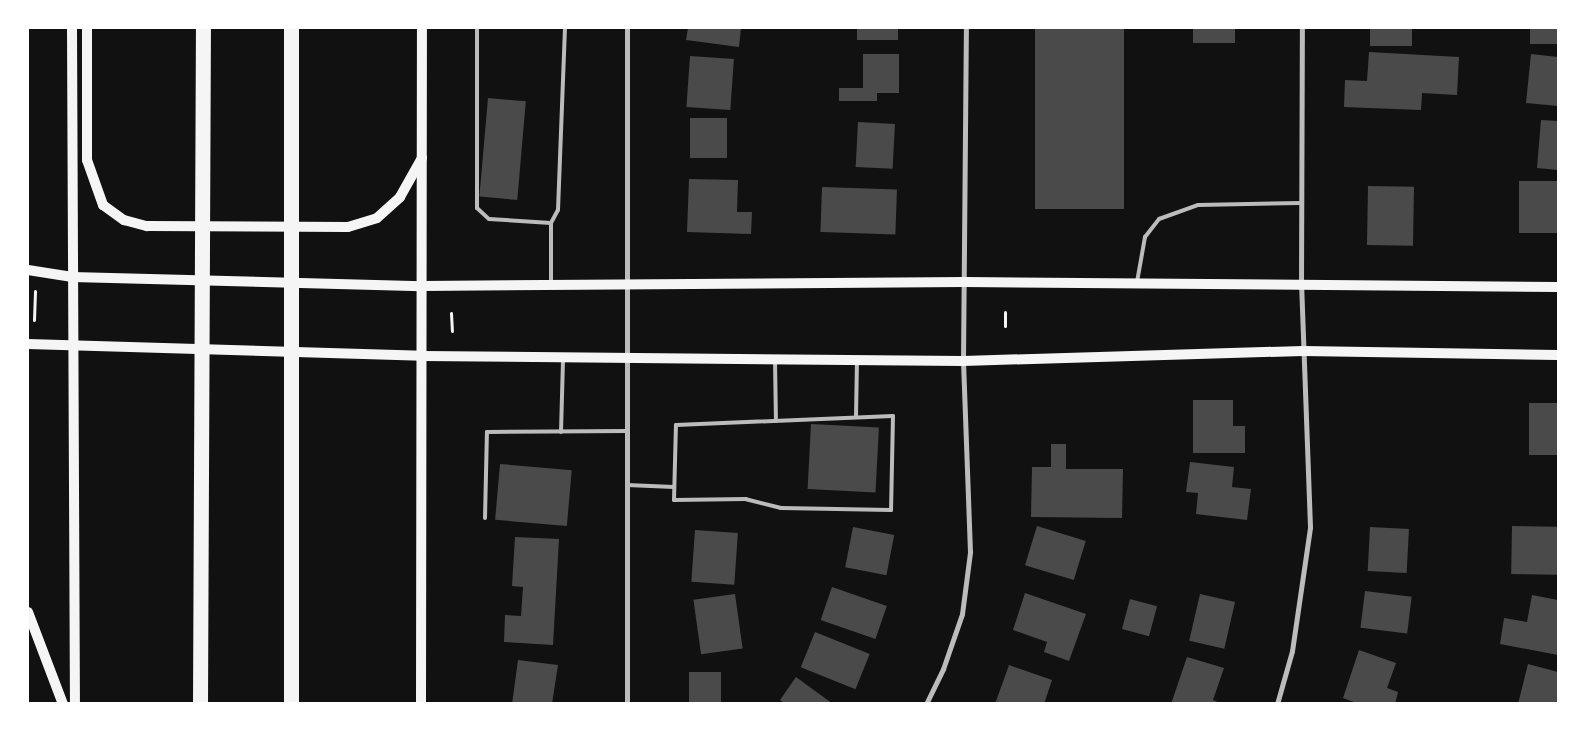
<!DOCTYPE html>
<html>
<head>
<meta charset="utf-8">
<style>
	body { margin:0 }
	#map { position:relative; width:1586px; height:731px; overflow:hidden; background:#111; font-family:"Source Serif 4",serif }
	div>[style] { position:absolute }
	.building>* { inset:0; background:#4a4a4a; transform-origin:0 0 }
	.path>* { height:3px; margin:-1.5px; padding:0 1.5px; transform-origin:1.5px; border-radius:1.5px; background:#f5f5f5 }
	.service>* { height:4px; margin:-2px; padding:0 2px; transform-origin:2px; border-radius:2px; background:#bcbcbc }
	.minor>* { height:5px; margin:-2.5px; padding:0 2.5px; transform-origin:2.5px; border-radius:2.5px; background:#bcbcbc }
	.secondary>* { height:10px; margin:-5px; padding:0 5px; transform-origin:5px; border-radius:5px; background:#f5f5f5 }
	.motorway>* { height:15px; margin:-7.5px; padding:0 7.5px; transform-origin:7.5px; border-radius:7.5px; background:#f5f5f5 }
	span { translate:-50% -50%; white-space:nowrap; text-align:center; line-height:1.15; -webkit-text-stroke:5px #fff; paint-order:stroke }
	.frame { position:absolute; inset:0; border:29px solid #fff; pointer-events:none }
</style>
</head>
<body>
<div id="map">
	<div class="building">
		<i style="clip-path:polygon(688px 28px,741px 28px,739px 47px,686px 40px)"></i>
		<i style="left:857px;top:28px;width:41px;height:12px"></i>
		<i style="left:1035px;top:28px;width:89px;height:181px"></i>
		<i style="left:1193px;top:28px;width:42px;height:15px"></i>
		<i style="left:1370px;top:28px;width:42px;height:18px"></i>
		<i style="left:1530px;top:28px;width:28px;height:16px"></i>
		<i style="clip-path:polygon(1369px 52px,1459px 57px,1457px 95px,1422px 93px,1421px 110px,1344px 107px,1345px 80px,1367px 81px)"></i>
		<i style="clip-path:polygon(863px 54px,899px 54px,899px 93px,877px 93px,877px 101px,839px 101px,839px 88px,863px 88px)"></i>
		<i style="clip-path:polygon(1531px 54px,1558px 57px,1558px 106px,1526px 103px)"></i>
		<i style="left:690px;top:56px;width:44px;height:51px;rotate:4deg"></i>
		<i style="left:488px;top:98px;width:38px;height:99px;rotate:5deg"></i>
		<i style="left:690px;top:118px;width:37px;height:40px"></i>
		<i style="clip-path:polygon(1541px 120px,1558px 121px,1558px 170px,1537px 168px)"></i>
		<i style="left:858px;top:122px;width:37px;height:45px;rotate:3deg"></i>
		<i style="clip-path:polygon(689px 179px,738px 180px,737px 212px,752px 212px,751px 234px,687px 232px)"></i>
		<i style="left:1558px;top:181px;width:52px;height:39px;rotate:90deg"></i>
		<i style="left:1368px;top:186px;width:46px;height:59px;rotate:1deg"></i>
		<i style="left:822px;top:187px;width:75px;height:45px;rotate:2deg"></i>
		<i style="clip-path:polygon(1193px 400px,1233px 400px,1233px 426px,1245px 426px,1245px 453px,1193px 453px)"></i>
		<i style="left:1529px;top:403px;width:29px;height:52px"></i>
		<i style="left:811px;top:424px;width:68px;height:65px;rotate:3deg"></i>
		<i style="clip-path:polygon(1051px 444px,1066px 444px,1066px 469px,1123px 469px,1122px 518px,1031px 517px,1032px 467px,1051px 467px)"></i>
		<i style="clip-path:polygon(1190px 462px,1234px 467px,1232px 487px,1251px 489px,1247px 520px,1196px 514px,1198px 493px,1186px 492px)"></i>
		<i style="left:500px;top:464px;width:72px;height:56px;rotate:5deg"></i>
		<i style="left:1037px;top:526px;width:51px;height:41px;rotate:17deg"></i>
		<i style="left:1512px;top:526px;width:46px;height:48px;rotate:1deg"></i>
		<i style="left:853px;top:527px;width:42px;height:41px;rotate:11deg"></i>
		<i style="left:1370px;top:527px;width:39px;height:44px;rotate:3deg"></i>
		<i style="left:695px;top:530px;width:43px;height:52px;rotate:4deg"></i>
		<i style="clip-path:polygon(515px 537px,559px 539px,553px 645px,504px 642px,505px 615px,521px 616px,523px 587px,512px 586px)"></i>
		<i style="left:832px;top:587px;width:58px;height:35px;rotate:19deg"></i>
		<i style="left:1365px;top:591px;width:47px;height:37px;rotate:7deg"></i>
		<i style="clip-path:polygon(1025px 593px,1086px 614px,1069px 661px,1044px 652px,1047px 642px,1013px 630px)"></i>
		<i style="left:735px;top:594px;width:55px;height:42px;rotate:82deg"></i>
		<i style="left:1200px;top:594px;width:36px;height:48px;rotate:13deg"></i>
		<i style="clip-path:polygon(1532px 595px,1558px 600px,1558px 655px,1500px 644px,1504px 618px,1527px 622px)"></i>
		<i style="left:1130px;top:599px;width:28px;height:31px;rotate:15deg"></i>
		<i style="left:815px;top:632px;width:59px;height:38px;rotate:22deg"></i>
		<i style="clip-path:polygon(1359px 650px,1396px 663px,1387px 688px,1398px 692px,1395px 704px,1359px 704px,1343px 698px)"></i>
		<i style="clip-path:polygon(1187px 657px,1224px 668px,1213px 700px,1223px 704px,1171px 704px)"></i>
		<i style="clip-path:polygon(518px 660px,558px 665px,552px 704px,512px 704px)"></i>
		<i style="clip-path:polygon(1528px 664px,1558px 672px,1558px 704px,1518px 704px)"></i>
		<i style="clip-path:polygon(1009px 665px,1052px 680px,1044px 704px,995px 704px)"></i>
		<i style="left:689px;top:672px;width:32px;height:32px"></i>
		<i style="clip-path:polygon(796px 677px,833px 704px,785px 704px,780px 700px)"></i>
	</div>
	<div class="path">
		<i style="left:1005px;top:312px;width:14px;rotate:90deg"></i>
		<i style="left:451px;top:313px;width:18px;rotate:87deg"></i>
		<i style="left:34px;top:320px;width:29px;rotate:-88deg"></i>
	</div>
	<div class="service">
		<i style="left:477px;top:28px;width:180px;rotate:90deg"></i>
		<i style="left:477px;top:208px;width:16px;rotate:43deg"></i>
		<i style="left:489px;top:219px;width:62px;rotate:3.7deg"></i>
		<i style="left:551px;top:223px;width:61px;rotate:90deg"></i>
		<i style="left:551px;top:223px;width:15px;rotate:-62deg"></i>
		<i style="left:558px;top:210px;width:182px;rotate:-87.8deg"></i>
		<i style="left:1137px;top:282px;width:46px;rotate:-79.9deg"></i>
		<i style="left:1145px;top:237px;width:23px;rotate:-52deg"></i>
		<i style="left:1159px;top:219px;width:41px;rotate:-19.7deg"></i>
		<i style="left:1198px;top:205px;width:103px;rotate:-1.1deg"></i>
		<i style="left:775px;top:360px;width:61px;rotate:89.1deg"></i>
		<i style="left:893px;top:416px;width:94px;rotate:91.2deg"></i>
		<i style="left:891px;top:510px;width:110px;rotate:-179deg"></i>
		<i style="left:781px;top:508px;width:36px;rotate:-166deg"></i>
		<i style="left:746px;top:499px;width:72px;rotate:179.2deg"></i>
		<i style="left:674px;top:500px;width:75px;rotate:-88.5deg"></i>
		<i style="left:676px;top:425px;width:217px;rotate:-2.4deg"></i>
		<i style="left:856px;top:417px;width:55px;rotate:-89deg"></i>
		<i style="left:561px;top:432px;width:73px;rotate:-88.4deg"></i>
		<i style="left:627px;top:485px;width:47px;rotate:2.4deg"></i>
		<i style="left:485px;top:518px;width:86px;rotate:-88.7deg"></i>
		<i style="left:487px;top:432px;width:141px;rotate:-0.4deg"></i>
	</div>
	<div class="minor">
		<i style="left:627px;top:704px;width:676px;rotate:-90deg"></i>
		<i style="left:926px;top:704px;width:39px;rotate:-64deg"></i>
		<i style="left:943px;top:669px;width:58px;rotate:-70.9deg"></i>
		<i style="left:962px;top:614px;width:63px;rotate:-82.6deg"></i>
		<i style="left:970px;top:552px;width:191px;rotate:-92.1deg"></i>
		<i style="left:963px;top:361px;width:333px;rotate:-89.5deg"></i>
		<i style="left:1277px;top:704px;width:55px;rotate:-74.2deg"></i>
		<i style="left:1292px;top:651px;width:125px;rotate:-81.7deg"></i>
		<i style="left:1310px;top:527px;width:242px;rotate:-92.1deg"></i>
		<i style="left:1301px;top:285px;width:257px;rotate:-89.8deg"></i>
	</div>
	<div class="secondary">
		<i style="left:72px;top:28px;width:676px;rotate:89.75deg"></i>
		<i style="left:87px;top:28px;width:132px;rotate:90deg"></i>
		<i style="left:87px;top:160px;width:48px;rotate:70.4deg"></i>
		<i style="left:103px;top:205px;width:26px;rotate:36deg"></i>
		<i style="left:124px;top:220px;width:24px;rotate:15deg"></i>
		<i style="left:147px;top:226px;width:201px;rotate:0.3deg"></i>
		<i style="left:348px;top:227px;width:30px;rotate:-17deg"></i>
		<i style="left:377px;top:218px;width:31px;rotate:-42deg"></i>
		<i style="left:400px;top:197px;width:45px;rotate:-60.6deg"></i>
		<i style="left:28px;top:270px;width:45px;rotate:9deg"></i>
		<i style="left:72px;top:277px;width:350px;rotate:1.5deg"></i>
		<i style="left:422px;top:286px;width:543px;rotate:-0.42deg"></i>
		<i style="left:965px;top:282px;width:593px;rotate:0.48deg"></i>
		<i style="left:28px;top:344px;width:394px;rotate:1.7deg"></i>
		<i style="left:422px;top:356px;width:541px;rotate:0.53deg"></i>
		<i style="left:963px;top:361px;width:340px;rotate:-1.7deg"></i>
		<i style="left:1303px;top:351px;width:255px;rotate:0.9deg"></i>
		<i style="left:28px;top:612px;width:98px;rotate:69.2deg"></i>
		<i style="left:421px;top:704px;width:676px;rotate:-89.92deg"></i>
	</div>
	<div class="motorway">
		<i style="left:200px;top:704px;width:676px;rotate:-89.75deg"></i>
		<i style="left:291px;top:704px;width:676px;rotate:-90deg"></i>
	</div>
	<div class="frame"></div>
</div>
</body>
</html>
